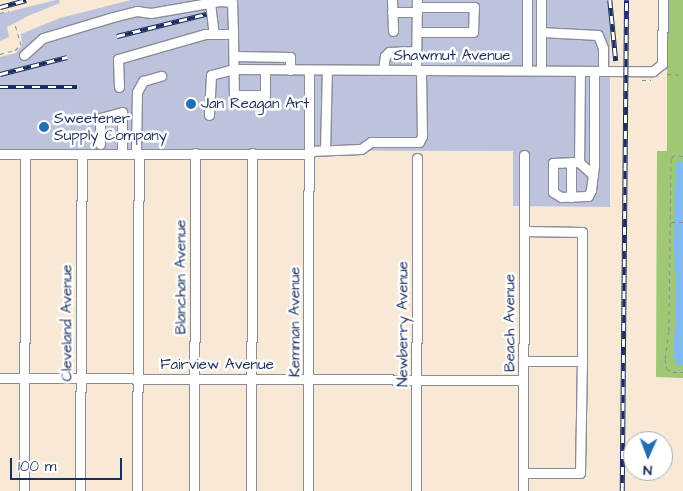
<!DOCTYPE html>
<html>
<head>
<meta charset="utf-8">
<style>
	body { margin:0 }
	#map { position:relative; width:683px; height:491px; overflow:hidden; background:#f7e9d6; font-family:"Architects Daughter",sans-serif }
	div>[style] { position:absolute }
	.industrial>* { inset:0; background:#bec3dd }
	.green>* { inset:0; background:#a0c874 }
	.water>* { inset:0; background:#82baf2 }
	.path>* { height:1px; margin-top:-0.5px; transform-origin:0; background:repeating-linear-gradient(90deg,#898c9a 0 4px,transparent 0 8px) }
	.roads { filter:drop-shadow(1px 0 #898c9a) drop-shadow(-1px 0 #898c9a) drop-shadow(0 1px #898c9a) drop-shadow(0 -1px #898c9a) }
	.minor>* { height:9px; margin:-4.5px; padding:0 4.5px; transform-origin:4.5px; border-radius:4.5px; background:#fff }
	.rail>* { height:4.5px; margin-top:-2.25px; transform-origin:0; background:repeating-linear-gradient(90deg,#fff 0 8px,#1b2f5e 0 16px); box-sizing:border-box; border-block:1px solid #1b2f5e }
	.dots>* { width:14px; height:14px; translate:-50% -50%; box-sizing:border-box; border:2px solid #fff; border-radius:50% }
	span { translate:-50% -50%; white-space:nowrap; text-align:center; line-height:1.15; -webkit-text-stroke:5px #fff; paint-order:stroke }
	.street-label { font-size:15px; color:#1b2f5e }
	.poi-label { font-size:15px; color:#1b2f5e }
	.left { translate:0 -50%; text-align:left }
	.north { position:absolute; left:623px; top:431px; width:50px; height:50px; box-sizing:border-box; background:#fff; border:1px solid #a4acbf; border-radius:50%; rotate:182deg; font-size:14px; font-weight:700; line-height:20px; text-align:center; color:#1b2f5e }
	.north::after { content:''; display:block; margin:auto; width:18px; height:22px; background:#1f6fb2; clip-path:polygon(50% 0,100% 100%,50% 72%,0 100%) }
	.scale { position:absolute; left:10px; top:458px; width:112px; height:22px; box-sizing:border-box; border:2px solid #1b2f5e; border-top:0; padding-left:6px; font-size:15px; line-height:18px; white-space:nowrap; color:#1b2f5e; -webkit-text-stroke:4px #fff; paint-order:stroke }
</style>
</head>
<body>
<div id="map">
	<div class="industrial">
		<i style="clip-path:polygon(56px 0,59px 0,60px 3px,28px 16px,7px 27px,9px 37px,0 41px,0 14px)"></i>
		<i style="clip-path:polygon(131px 0,610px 0,610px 207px,513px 206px,513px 151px,0 150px,0 57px,16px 53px,22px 45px,21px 34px,60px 18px)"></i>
	</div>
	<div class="green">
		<i style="clip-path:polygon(667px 0,683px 0,683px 378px,656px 377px,657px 151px,667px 151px)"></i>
	</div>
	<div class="water">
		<i style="clip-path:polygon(683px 161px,683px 366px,681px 366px,676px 364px,673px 355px,676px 315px,674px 247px,675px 166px,677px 162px)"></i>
	</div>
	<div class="path">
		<i style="left:0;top:13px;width:9px;rotate:-13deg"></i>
		<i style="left:0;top:54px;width:16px;rotate:-15deg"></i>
		<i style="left:15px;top:50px;width:8px;rotate:-40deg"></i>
		<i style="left:21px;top:45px;width:22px;rotate:-106deg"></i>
		<i style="left:667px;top:74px;width:16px;rotate:4deg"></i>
		<i style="left:642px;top:80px;width:9px"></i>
		<i style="left:683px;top:156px;width:9px;rotate:-174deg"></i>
		<i style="left:674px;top:155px;width:5px;rotate:127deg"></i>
		<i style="left:671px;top:159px;width:172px;rotate:90.7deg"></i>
		<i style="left:669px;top:331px;width:28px;rotate:98deg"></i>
		<i style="left:665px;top:359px;width:10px;rotate:79deg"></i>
		<i style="left:667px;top:369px;width:7px;rotate:27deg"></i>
		<i style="left:673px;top:372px;width:10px"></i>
		<i style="left:671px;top:222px;width:12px"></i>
	</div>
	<div class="roads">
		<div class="minor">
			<i style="left:392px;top:0;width:31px;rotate:88deg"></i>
			<i style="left:541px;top:0;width:70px;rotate:90deg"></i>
			<i style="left:210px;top:3px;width:31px;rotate:83deg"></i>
			<i style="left:392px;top:12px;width:25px"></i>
			<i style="left:417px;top:32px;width:56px"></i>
			<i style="left:473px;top:32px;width:25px;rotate:-88deg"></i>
			<i style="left:474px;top:7px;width:57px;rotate:180deg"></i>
			<i style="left:541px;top:32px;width:57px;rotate:3deg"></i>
			<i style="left:598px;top:35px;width:14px;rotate:69deg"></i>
			<i style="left:603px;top:48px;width:23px;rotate:90deg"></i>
			<i style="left:24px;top:55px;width:25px;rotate:-42deg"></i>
			<i style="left:43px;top:38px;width:73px;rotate:-16.7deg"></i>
			<i style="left:113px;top:17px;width:25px;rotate:-14deg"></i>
			<i style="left:137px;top:11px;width:14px;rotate:8deg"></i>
			<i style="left:151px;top:13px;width:70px;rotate:-9.9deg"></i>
			<i style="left:220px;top:1px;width:12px;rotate:5deg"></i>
			<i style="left:232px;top:2px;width:32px;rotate:88deg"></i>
			<i style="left:234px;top:56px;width:56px;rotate:1deg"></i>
			<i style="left:290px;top:57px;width:13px;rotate:90deg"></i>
			<i style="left:383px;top:70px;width:14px;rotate:-82deg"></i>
			<i style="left:385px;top:56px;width:6px;rotate:-45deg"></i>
			<i style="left:389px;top:52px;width:27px;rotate:-2deg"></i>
			<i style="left:416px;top:70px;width:70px;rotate:-89.2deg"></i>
			<i style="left:527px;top:70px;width:70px;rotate:-90deg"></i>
			<i style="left:580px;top:71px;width:91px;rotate:90.6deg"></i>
			<i style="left:579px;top:162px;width:19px;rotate:43deg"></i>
			<i style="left:119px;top:87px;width:28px;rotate:-92deg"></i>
			<i style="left:118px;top:59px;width:91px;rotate:-16deg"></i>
			<i style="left:205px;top:34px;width:28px"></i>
			<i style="left:233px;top:34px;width:61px;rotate:89.1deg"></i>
			<i style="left:234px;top:95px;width:31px"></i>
			<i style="left:265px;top:95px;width:25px;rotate:-90deg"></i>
			<i style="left:209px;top:115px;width:40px;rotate:-87.1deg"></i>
			<i style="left:211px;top:75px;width:24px;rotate:-15deg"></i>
			<i style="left:234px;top:69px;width:419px;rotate:0.3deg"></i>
			<i style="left:653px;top:71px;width:11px;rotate:-38deg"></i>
			<i style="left:662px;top:64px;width:64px;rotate:-89.1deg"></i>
			<i style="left:100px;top:144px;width:26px;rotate:-90deg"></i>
			<i style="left:100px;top:118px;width:23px;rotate:-15deg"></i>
			<i style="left:122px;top:112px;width:42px;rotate:90deg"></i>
			<i style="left:325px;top:150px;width:80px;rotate:-88.6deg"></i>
			<i style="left:310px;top:151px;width:51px;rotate:-2.2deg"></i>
			<i style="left:361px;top:149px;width:12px;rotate:-35deg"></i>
			<i style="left:371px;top:142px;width:48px"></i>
			<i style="left:419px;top:142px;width:7px;rotate:-63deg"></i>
			<i style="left:422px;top:136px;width:66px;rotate:-90.9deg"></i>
			<i style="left:0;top:154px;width:310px"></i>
			<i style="left:136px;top:154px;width:62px;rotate:-89.1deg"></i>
			<i style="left:137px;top:92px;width:13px;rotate:-61deg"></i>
			<i style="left:143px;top:81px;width:19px;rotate:-16deg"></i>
			<i style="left:571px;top:162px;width:35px;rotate:90deg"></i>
			<i style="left:579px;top:162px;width:26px;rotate:178deg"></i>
			<i style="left:553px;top:163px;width:29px;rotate:90deg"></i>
			<i style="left:553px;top:192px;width:9px;rotate:32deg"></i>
			<i style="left:561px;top:197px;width:27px;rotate:-2deg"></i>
			<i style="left:588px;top:196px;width:7px;rotate:-63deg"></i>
			<i style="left:591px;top:190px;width:25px;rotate:-83deg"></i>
			<i style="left:594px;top:165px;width:94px;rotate:-90deg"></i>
			<i style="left:524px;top:361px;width:58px"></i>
			<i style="left:0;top:378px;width:523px;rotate:0.22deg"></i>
			<i style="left:524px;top:473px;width:56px"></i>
			<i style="left:580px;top:473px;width:112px;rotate:-89deg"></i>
			<i style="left:582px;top:361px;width:129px;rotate:-90deg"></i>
			<i style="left:582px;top:232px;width:58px;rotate:-179deg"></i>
			<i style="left:24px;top:491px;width:337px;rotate:-89.8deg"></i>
			<i style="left:80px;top:491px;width:337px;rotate:-89.7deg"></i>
			<i style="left:137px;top:491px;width:337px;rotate:-89.7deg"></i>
			<i style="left:194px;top:491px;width:338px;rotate:-89.8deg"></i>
			<i style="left:251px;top:491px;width:338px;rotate:-89.8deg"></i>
			<i style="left:308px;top:491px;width:421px;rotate:-89.9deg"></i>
			<i style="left:416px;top:491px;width:333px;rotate:-89.8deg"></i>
			<i style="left:523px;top:491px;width:336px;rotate:-89.8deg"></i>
		</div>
	</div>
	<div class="rail">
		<i style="left:610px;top:0;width:61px;rotate:84.4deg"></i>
		<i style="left:0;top:7px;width:27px;rotate:-15deg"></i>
		<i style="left:117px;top:36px;width:92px;rotate:-13.9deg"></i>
		<i style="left:0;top:74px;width:69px;rotate:-14.2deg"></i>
		<i style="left:0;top:87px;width:77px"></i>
		<i style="left:622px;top:491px;width:491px;rotate:-89.5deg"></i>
	</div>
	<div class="dots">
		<i style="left:191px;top:104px;background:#1f6fb2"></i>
		<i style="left:44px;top:127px;background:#1f6fb2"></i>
	</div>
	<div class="street-label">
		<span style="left:452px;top:56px">Shawmut Avenue</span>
		<span style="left:181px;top:277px;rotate:-90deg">Blanchan Avenue</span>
		<span style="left:295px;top:322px;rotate:-90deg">Kemman Avenue</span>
		<span style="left:67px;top:323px;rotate:-90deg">Cleveland Avenue</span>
		<span style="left:510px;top:323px;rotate:-90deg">Beach Avenue</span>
		<span style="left:403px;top:324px;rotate:-90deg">Newberry Avenue</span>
		<span style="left:217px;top:365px">Fairview Avenue</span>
	</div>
	<div class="poi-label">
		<span class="left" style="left:201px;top:104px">Jan Reagan Art</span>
		<span class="left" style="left:54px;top:127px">Sweetener<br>Supply Company</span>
	</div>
	<div class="north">N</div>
	<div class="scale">100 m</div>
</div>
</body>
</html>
